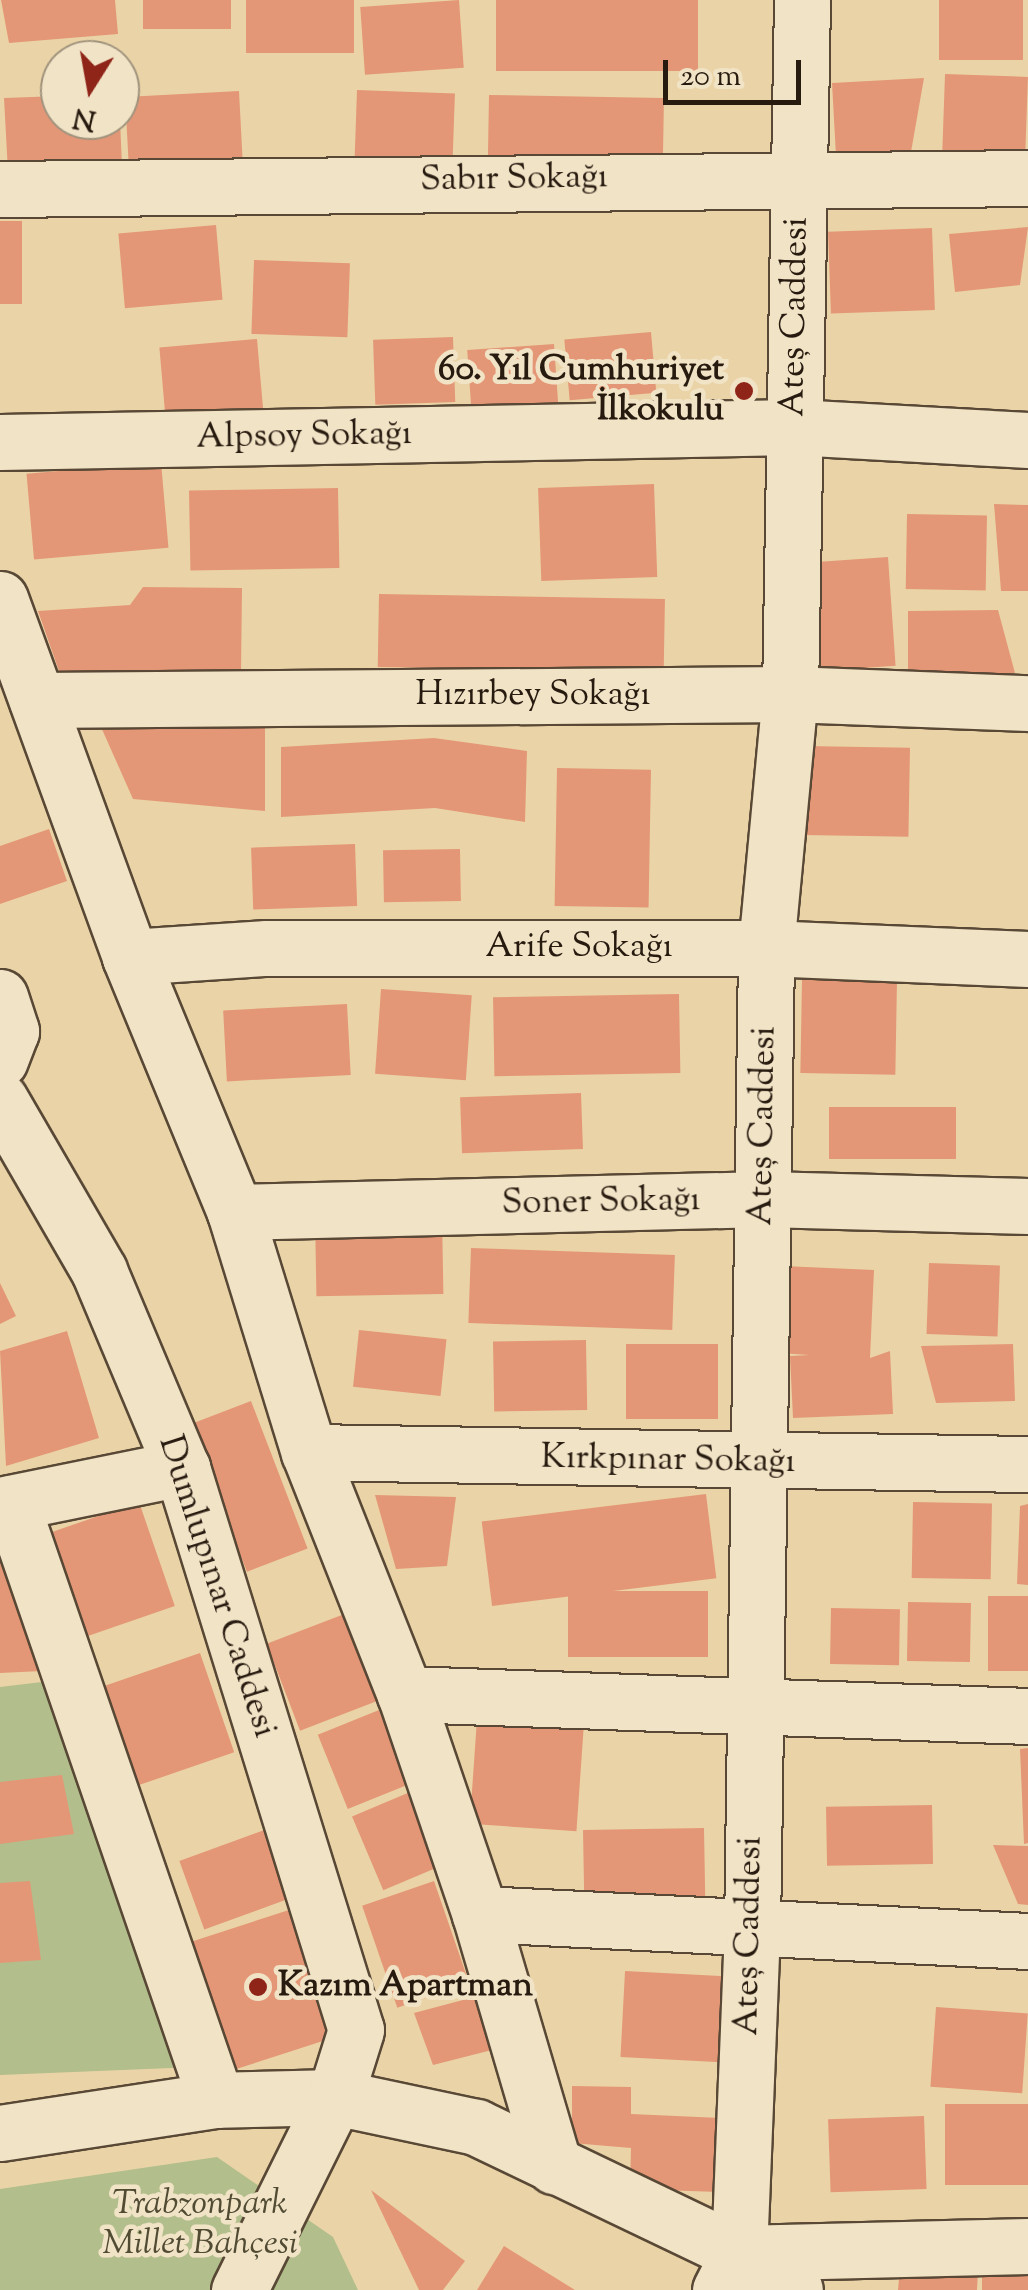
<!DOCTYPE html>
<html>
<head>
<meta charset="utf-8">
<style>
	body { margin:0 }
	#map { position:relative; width:1028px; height:2290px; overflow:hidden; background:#ead4a7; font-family:"Sorts Mill Goudy",serif }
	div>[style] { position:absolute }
	.green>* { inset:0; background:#b2be8b }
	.building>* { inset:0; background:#e49776; transform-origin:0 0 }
	.roads { filter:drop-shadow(2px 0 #584835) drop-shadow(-2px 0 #584835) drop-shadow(0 2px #584835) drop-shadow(0 -2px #584835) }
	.minor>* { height:55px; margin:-27.5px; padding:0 27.5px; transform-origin:27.5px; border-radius:27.5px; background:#f1e3c6 }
	.dots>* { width:28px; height:28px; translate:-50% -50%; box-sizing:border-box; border:5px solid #f1e3c6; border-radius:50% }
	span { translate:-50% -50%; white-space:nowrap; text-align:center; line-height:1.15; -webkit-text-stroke:9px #f1e3c6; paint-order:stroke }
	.street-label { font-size:35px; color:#271a0f }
	.poi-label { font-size:35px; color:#271a0f; font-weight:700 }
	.right { translate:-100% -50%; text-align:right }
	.left { translate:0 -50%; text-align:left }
	.park-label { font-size:35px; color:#514b34; font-style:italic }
	.north { position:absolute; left:40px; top:40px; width:100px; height:100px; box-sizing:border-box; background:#f1e3c6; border:2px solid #a0937d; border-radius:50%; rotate:191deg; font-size:28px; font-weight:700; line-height:40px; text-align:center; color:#271a0f }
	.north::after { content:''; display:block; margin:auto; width:35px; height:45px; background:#8f2418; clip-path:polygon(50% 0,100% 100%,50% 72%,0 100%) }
	.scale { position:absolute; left:663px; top:60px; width:138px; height:45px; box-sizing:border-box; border:5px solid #271a0f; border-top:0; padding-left:12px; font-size:30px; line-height:35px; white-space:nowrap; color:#271a0f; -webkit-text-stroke:8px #f1e3c6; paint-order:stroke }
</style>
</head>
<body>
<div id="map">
	<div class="green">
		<i style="clip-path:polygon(42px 1682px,106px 1821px,196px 2067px,0 2075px,0 1687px)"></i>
		<i style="clip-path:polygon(217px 2157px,333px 2237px,358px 2290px,0 2290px,0 2189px)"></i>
	</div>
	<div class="building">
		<i style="clip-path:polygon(1px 0,115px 0,118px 34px,9px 43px)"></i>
		<i style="left:143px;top:0;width:88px;height:29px"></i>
		<i style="left:246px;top:0;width:108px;height:53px"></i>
		<i style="left:459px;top:0;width:68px;height:99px;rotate:86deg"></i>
		<i style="left:496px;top:0;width:202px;height:71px"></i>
		<i style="left:939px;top:0;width:84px;height:60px"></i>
		<i style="left:945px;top:74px;width:83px;height:85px;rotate:2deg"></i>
		<i style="clip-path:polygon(924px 78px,911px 152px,836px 156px,832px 83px)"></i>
		<i style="left:357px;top:90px;width:98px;height:75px;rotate:2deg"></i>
		<i style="left:239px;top:91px;width:73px;height:114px;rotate:87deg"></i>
		<i style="left:489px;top:95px;width:175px;height:60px;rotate:1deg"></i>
		<i style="clip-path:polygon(60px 96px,60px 120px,120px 120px,122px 166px,8px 172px,4px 98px)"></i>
		<i style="left:0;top:221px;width:22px;height:83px"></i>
		<i style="left:216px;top:225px;width:75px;height:98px;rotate:85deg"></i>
		<i style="clip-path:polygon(1028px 227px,1020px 285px,955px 292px,949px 234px)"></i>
		<i style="left:932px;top:228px;width:82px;height:104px;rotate:88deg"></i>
		<i style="left:254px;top:260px;width:96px;height:74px;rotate:2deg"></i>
		<i style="left:651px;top:332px;width:61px;height:87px;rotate:85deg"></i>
		<i style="left:453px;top:337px;width:65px;height:80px;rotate:88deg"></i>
		<i style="left:257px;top:339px;width:74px;height:98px;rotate:85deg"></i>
		<i style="left:554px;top:344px;width:61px;height:87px;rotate:86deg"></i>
		<i style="left:161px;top:462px;width:86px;height:135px;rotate:85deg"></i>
		<i style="left:654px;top:484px;width:93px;height:116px;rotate:88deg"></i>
		<i style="left:338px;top:488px;width:80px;height:149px;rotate:89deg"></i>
		<i style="clip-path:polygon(994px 504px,1028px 505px,1028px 591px,1001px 591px)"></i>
		<i style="left:907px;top:514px;width:80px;height:75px;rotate:1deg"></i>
		<i style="left:888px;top:557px;width:109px;height:75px;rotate:86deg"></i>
		<i style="clip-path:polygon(143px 587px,242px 588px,241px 672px,59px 671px,38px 611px,130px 605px)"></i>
		<i style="left:379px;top:594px;width:286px;height:73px;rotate:1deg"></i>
		<i style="clip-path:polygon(998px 610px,1015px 673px,908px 673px,908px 611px)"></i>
		<i style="clip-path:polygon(97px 718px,265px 721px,265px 811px,133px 799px)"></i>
		<i style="clip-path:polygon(434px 738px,527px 751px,525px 822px,435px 808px,281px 817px,281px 747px)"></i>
		<i style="left:804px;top:746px;width:106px;height:89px;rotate:1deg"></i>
		<i style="left:557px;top:768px;width:94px;height:138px;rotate:1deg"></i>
		<i style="clip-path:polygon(49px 829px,67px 881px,0 904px,0 846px)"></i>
		<i style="left:355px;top:844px;width:62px;height:104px;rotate:88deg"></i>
		<i style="left:460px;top:849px;width:52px;height:77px;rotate:89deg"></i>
		<i style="left:802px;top:979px;width:95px;height:94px;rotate:1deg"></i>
		<i style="left:381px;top:989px;width:91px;height:85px;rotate:4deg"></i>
		<i style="left:679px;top:994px;width:79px;height:186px;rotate:89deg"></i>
		<i style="left:347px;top:1004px;width:71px;height:124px;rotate:87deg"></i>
		<i style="left:581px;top:1093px;width:56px;height:121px;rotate:88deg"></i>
		<i style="left:956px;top:1107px;width:52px;height:127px;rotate:90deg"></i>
		<i style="left:442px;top:1214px;width:80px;height:127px;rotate:89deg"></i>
		<i style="left:471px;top:1248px;width:204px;height:75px;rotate:2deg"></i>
		<i style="left:929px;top:1263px;width:71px;height:71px;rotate:2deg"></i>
		<i style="clip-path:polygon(783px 1266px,874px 1270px,870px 1358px,890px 1351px,893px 1414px,793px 1418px,790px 1356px,809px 1355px,779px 1353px)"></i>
		<i style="clip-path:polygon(0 1283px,16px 1316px,0 1324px)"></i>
		<i style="left:359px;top:1330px;width:88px;height:57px;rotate:6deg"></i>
		<i style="clip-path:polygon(67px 1331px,99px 1438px,6px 1466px,0 1351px)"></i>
		<i style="left:586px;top:1340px;width:70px;height:93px;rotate:89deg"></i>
		<i style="left:718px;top:1344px;width:75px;height:92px;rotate:90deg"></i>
		<i style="clip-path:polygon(1013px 1344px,1015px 1401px,936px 1403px,921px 1346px)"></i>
		<i style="left:251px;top:1401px;width:158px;height:65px;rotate:69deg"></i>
		<i style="left:706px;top:1494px;width:85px;height:226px;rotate:83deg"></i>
		<i style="clip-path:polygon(375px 1495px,456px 1497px,447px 1566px,396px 1569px)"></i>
		<i style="left:139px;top:1502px;width:110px;height:95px;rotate:71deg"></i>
		<i style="left:913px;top:1502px;width:79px;height:76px;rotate:1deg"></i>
		<i style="clip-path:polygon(1028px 1504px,1028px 1585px,1017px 1584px,1020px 1506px)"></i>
		<i style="clip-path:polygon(0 1545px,42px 1671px,0 1673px)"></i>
		<i style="left:708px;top:1591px;width:66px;height:140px;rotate:90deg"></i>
		<i style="left:988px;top:1596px;width:40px;height:75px"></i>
		<i style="left:908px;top:1602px;width:63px;height:59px;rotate:1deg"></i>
		<i style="left:831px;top:1608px;width:69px;height:56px;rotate:1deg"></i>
		<i style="left:347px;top:1613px;width:93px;height:86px;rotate:69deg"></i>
		<i style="left:200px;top:1653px;width:105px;height:109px;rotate:71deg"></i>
		<i style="left:478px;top:1705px;width:107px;height:119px;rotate:4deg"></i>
		<i style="left:379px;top:1710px;width:80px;height:66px;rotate:68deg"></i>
		<i style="clip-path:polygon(1028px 1748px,1028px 1843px,1024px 1844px,1020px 1749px)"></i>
		<i style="clip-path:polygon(62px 1775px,74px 1834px,0 1844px,0 1782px)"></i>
		<i style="left:410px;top:1792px;width:80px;height:63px;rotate:67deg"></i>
		<i style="left:932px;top:1805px;width:59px;height:106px;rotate:89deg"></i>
		<i style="left:278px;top:1825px;width:73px;height:105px;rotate:70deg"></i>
		<i style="left:704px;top:1828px;width:74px;height:121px;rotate:89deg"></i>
		<i style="clip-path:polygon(993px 1845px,1028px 1846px,1028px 1905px,1018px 1904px)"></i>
		<i style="clip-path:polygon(30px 1881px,41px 1960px,0 1963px,0 1883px)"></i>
		<i style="left:434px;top:1881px;width:108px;height:76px;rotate:71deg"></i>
		<i style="left:292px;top:1909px;width:135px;height:114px;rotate:72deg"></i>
		<i style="left:625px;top:1971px;width:105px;height:86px;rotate:3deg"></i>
		<i style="clip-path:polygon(474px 1997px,492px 2050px,433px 2065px,414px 2013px)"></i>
		<i style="left:936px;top:2007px;width:92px;height:80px;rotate:4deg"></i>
		<i style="clip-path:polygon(572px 2086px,631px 2087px,631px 2114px,721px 2118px,719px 2192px,630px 2189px,631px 2148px,572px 2143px)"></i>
		<i style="left:1028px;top:2104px;width:81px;height:83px;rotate:90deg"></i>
		<i style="left:924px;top:2116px;width:73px;height:96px;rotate:88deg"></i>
		<i style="clip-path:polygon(371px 2190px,465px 2261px,443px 2290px,419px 2290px)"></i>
		<i style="clip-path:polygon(504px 2246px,575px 2290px,477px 2290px)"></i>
		<i style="clip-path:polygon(900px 2267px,978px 2271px,977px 2290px,898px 2290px)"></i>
		<i style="left:1028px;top:2270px;width:20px;height:46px;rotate:90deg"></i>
	</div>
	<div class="roads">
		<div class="minor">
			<i style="left:0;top:189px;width:1028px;rotate:-0.61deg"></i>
			<i style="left:0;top:442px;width:794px;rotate:-1.08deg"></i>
			<i style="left:794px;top:427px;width:234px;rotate:3.2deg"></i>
			<i style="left:0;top:599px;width:381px;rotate:70deg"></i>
			<i style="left:130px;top:957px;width:276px;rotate:67.6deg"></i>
			<i style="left:235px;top:1212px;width:251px;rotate:72.9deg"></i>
			<i style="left:309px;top:1452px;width:260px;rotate:68.4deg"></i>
			<i style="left:405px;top:1694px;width:232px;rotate:71.2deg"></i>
			<i style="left:480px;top:1914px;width:263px;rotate:73.6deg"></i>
			<i style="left:37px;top:700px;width:753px;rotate:-0.46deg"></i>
			<i style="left:790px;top:694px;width:238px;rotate:2.2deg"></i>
			<i style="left:130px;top:957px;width:137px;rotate:-3.8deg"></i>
			<i style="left:267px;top:948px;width:499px"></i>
			<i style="left:766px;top:948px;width:262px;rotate:2.4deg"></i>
			<i style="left:0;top:997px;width:36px;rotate:72deg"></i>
			<i style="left:11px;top:1031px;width:31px;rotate:111deg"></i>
			<i style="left:0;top:1100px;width:198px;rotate:59.9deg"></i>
			<i style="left:99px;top:1271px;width:214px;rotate:67.2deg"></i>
			<i style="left:182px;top:1468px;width:588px;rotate:72.8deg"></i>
			<i style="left:356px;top:2030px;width:70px;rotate:107.4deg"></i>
			<i style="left:335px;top:2097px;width:216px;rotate:116.4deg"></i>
			<i style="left:235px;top:1212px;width:529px;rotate:-1.41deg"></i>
			<i style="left:764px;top:1199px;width:264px;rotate:1.5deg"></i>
			<i style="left:309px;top:1452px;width:719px;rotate:0.96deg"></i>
			<i style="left:11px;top:1503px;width:631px;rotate:71.05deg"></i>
			<i style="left:0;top:1505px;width:186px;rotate:-11.5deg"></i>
			<i style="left:405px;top:1694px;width:623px;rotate:2.02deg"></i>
			<i style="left:480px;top:1914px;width:549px;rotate:2.82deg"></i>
			<i style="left:0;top:2133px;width:219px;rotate:-8.7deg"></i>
			<i style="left:216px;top:2100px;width:119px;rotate:-1.4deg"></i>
			<i style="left:335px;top:2097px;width:144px;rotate:12deg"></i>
			<i style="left:476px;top:2127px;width:292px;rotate:25.6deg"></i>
			<i style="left:739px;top:2253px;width:67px;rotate:33.5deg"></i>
			<i style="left:739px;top:2253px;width:289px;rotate:-1.4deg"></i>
			<i style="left:720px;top:2290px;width:42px;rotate:-62.8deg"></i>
			<i style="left:739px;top:2253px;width:322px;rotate:-87.7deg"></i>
			<i style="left:752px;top:1931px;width:983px;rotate:-89.18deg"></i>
			<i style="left:766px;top:948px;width:255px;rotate:-84.6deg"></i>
			<i style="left:790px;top:694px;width:694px;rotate:-89.01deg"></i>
		</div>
	</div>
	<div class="dots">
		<i style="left:744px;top:391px;background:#8f2418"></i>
		<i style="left:258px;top:1987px;background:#8f2418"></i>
	</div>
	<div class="street-label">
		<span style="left:514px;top:180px;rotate:-1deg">Sabır Sokağı</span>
		<span style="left:796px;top:317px;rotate:-89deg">Ateş Caddesi</span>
		<span style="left:304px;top:437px;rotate:-1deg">Alpsoy Sokağı</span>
		<span style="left:533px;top:696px">Hızırbey Sokağı</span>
		<span style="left:579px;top:948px">Arife Sokağı</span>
		<span style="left:764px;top:1126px;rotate:-89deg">Ateş Caddesi</span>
		<span style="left:601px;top:1203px;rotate:-1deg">Soner Sokağı</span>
		<span style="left:668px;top:1461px;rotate:1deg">Kırkpınar Sokağı</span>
		<span style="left:216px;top:1587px;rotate:72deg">Dumlupınar Caddesi</span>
		<span style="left:750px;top:1936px;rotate:-89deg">Ateş Caddesi</span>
	</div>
	<div class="poi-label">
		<span class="right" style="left:724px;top:391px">60. Yıl Cumhuriyet<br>İlkokulu</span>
		<span class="left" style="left:278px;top:1987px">Kazım Apartman</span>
	</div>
	<div class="park-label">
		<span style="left:200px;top:2225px">Trabzonpark<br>Millet Bahçesi</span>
	</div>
	<div class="north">N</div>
	<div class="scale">20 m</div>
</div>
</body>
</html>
